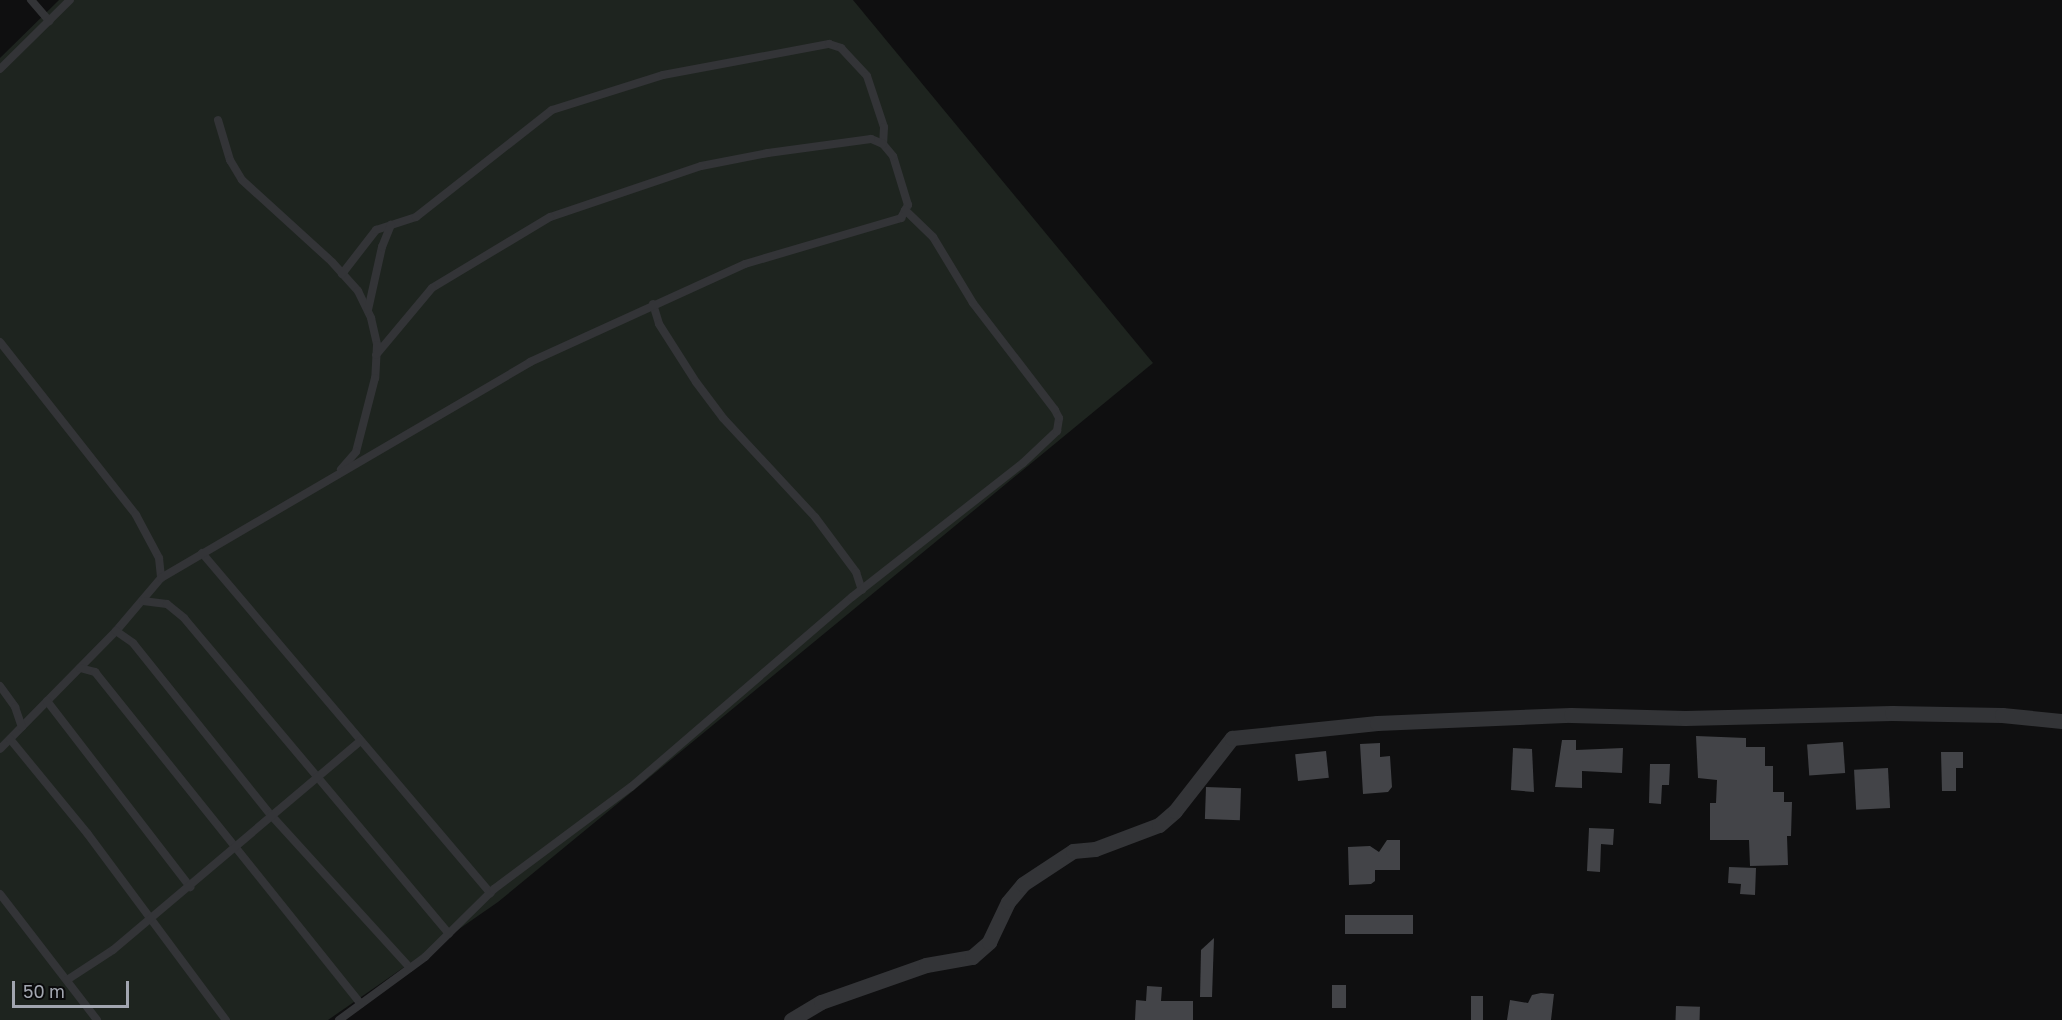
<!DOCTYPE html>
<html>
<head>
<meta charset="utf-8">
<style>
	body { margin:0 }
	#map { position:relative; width:2062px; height:1020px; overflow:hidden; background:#0f0f10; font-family:"Golos Text",sans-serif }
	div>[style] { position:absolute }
	.green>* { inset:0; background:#1e241f }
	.building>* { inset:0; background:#434448; transform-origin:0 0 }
	.lane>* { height:8px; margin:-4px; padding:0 4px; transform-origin:4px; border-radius:4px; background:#333437 }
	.street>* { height:15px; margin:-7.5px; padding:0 7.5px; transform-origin:7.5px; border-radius:7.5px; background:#333437 }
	span { translate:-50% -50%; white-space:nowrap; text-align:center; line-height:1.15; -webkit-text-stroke:5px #0a0a0b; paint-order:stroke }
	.scale { position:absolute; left:12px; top:981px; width:117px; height:27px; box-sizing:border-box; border:3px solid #a2a6b0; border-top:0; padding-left:8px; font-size:18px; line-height:21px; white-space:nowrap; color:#a2a6b0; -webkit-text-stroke:4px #0a0a0b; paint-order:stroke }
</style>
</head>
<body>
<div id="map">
	<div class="green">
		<i style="clip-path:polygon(59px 0,853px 0,1153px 363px,498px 902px,328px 1020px,0 1020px,0 58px)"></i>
	</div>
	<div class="building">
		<i style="clip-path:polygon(1696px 736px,1746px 738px,1746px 747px,1765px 747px,1765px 766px,1773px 766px,1773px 792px,1784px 792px,1784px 802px,1792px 802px,1791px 836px,1787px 836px,1788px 865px,1750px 866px,1749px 840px,1710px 840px,1710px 803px,1716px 803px,1717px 780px,1698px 778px)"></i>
		<i style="clip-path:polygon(1562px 740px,1576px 740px,1576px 750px,1623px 748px,1622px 773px,1582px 771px,1582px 788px,1555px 787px)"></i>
		<i style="left:1843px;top:742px;width:31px;height:36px;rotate:86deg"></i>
		<i style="clip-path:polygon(1380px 743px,1380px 757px,1390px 756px,1392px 787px,1388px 792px,1363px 794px,1360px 744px)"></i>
		<i style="clip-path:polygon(1513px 748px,1532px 749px,1534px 792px,1511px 790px)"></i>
		<i style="left:1326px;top:751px;width:27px;height:31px;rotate:84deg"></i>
		<i style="clip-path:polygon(1941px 752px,1963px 752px,1963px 768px,1956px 768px,1956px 791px,1942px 791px)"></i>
		<i style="clip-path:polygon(1650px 764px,1670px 764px,1669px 785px,1662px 785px,1661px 804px,1649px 803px)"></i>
		<i style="left:1888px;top:768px;width:40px;height:34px;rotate:87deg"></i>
		<i style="left:1206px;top:787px;width:35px;height:32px;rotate:2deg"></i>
		<i style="clip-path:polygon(1589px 828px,1614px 829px,1613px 845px,1601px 844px,1600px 872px,1587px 871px)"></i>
		<i style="clip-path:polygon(1387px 840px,1400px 840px,1400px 870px,1375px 870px,1375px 881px,1371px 884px,1349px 885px,1348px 847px,1370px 846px,1379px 852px)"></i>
		<i style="clip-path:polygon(1729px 867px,1756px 868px,1755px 895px,1740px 894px,1741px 884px,1728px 883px)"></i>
		<i style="left:1413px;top:915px;width:19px;height:68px;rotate:90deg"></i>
		<i style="clip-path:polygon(1214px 938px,1212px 997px,1200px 997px,1201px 950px)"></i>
		<i style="left:1332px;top:985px;width:14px;height:23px"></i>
		<i style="clip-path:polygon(1147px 986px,1162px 987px,1161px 1001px,1193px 1001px,1193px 1020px,1135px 1020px,1136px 1000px,1146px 1001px)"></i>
		<i style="clip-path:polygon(1541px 993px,1554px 994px,1551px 1020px,1507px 1020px,1510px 1000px,1528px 1003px,1532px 995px)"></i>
		<i style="left:1471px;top:996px;width:12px;height:24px"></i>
		<i style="left:1676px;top:1006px;width:24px;height:14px;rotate:2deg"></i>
	</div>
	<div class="lane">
		<i style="left:31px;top:0;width:28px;rotate:49deg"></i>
		<i style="left:0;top:69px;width:98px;rotate:-44.6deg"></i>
		<i style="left:218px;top:120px;width:42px;rotate:73.3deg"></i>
		<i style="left:230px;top:160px;width:23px;rotate:59deg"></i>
		<i style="left:242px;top:180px;width:122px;rotate:42.3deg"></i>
		<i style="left:332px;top:262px;width:39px;rotate:48deg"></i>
		<i style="left:358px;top:291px;width:30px;rotate:64deg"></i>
		<i style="left:371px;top:318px;width:28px;rotate:77deg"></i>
		<i style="left:377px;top:345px;width:33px;rotate:93deg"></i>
		<i style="left:375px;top:378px;width:76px;rotate:104.4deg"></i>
		<i style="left:356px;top:452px;width:23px;rotate:131deg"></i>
		<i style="left:342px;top:274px;width:56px;rotate:-52.3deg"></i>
		<i style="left:376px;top:230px;width:42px;rotate:-18deg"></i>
		<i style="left:416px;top:217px;width:173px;rotate:-38.2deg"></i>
		<i style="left:552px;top:110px;width:116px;rotate:-17.5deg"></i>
		<i style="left:663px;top:75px;width:169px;rotate:-10.6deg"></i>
		<i style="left:829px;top:44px;width:13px;rotate:18deg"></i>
		<i style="left:841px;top:48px;width:38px;rotate:47deg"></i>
		<i style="left:867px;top:76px;width:54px;rotate:71.6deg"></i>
		<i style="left:884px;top:127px;width:17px;rotate:93deg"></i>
		<i style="left:653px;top:304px;width:21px;rotate:73deg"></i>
		<i style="left:659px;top:324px;width:69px;rotate:57.5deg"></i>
		<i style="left:696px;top:382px;width:45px;rotate:53.1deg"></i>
		<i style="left:723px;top:418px;width:135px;rotate:47.1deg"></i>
		<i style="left:815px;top:517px;width:69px;rotate:53.3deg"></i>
		<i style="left:856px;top:572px;width:19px;rotate:72deg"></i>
		<i style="left:368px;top:310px;width:65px;rotate:-77.5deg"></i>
		<i style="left:382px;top:247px;width:24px;rotate:-68deg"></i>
		<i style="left:0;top:342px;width:220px;rotate:51.8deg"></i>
		<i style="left:136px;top:515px;width:49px;rotate:61.9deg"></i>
		<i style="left:159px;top:558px;width:20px;rotate:84deg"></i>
		<i style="left:161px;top:578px;width:70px;rotate:130.3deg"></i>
		<i style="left:116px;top:631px;width:165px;rotate:134.5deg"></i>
		<i style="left:202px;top:553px;width:446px;rotate:49.7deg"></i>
		<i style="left:161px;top:578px;width:428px;rotate:-30.3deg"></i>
		<i style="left:530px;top:362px;width:236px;rotate:-24.5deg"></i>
		<i style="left:745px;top:264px;width:163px;rotate:-16.4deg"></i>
		<i style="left:901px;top:218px;width:15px;rotate:-62deg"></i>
		<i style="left:908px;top:205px;width:51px;rotate:-107deg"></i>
		<i style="left:893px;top:156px;width:16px;rotate:-130deg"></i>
		<i style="left:883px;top:144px;width:13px;rotate:-157deg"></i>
		<i style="left:871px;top:139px;width:104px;rotate:172.3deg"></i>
		<i style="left:768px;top:153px;width:68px;rotate:169deg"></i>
		<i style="left:701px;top:166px;width:159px;rotate:161.3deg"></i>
		<i style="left:550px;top:217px;width:138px;rotate:149deg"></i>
		<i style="left:432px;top:288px;width:87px;rotate:129.9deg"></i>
		<i style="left:143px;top:601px;width:24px;rotate:7deg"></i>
		<i style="left:167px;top:604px;width:22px;rotate:39deg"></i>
		<i style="left:184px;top:618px;width:412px;rotate:50deg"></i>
		<i style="left:116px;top:631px;width:21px;rotate:35deg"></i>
		<i style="left:133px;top:643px;width:219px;rotate:51.3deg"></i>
		<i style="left:270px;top:814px;width:208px;rotate:47.7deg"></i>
		<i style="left:80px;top:668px;width:16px;rotate:15deg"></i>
		<i style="left:95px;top:672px;width:425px;rotate:51.3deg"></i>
		<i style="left:0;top:686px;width:26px;rotate:54deg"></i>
		<i style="left:15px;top:707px;width:21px;rotate:71deg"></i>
		<i style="left:47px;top:701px;width:235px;rotate:52.4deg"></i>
		<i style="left:10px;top:739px;width:122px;rotate:50.7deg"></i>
		<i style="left:87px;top:833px;width:233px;rotate:53.4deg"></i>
		<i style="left:0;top:894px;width:159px;rotate:52.4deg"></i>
		<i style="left:67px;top:980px;width:55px;rotate:-33.1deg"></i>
		<i style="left:113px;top:950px;width:324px;rotate:-40.2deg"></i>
		<i style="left:339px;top:1020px;width:107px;rotate:-36.2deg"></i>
		<i style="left:425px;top:957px;width:97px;rotate:-44.6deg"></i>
		<i style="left:494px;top:889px;width:171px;rotate:-36.7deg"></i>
		<i style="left:631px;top:787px;width:291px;rotate:-40.7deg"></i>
		<i style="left:852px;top:597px;width:217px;rotate:-38.1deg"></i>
		<i style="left:1023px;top:463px;width:47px;rotate:-43.3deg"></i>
		<i style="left:1057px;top:431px;width:13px;rotate:-81deg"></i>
		<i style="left:1059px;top:418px;width:9px;rotate:-117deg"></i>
		<i style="left:1055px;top:410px;width:135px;rotate:-127.5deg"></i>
		<i style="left:973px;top:303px;width:77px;rotate:-121.2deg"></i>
		<i style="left:933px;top:237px;width:39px;rotate:-136deg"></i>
	</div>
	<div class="street">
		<i style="left:791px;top:1020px;width:35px;rotate:-31deg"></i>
		<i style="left:821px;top:1002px;width:111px;rotate:-19.4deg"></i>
		<i style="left:926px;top:965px;width:47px;rotate:-9.9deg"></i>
		<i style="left:972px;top:957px;width:23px;rotate:-41deg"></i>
		<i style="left:989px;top:942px;width:44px;rotate:-64.6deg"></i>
		<i style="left:1008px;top:902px;width:23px;rotate:-50deg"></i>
		<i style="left:1023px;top:884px;width:60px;rotate:-33.4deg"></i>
		<i style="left:1073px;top:851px;width:22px;rotate:-5deg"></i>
		<i style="left:1095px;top:849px;width:68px;rotate:-20.6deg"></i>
		<i style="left:1159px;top:825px;width:21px;rotate:-41deg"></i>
		<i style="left:1175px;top:811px;width:93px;rotate:-52deg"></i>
		<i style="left:1232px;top:738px;width:146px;rotate:-5.9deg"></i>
		<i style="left:1377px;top:723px;width:194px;rotate:-2.4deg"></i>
		<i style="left:1571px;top:715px;width:114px;rotate:1.5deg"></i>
		<i style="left:1685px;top:718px;width:207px;rotate:-1.4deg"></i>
		<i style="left:1892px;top:713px;width:110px;rotate:1deg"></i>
		<i style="left:2002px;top:715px;width:60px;rotate:5.7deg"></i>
	</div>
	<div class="scale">50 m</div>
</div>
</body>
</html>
